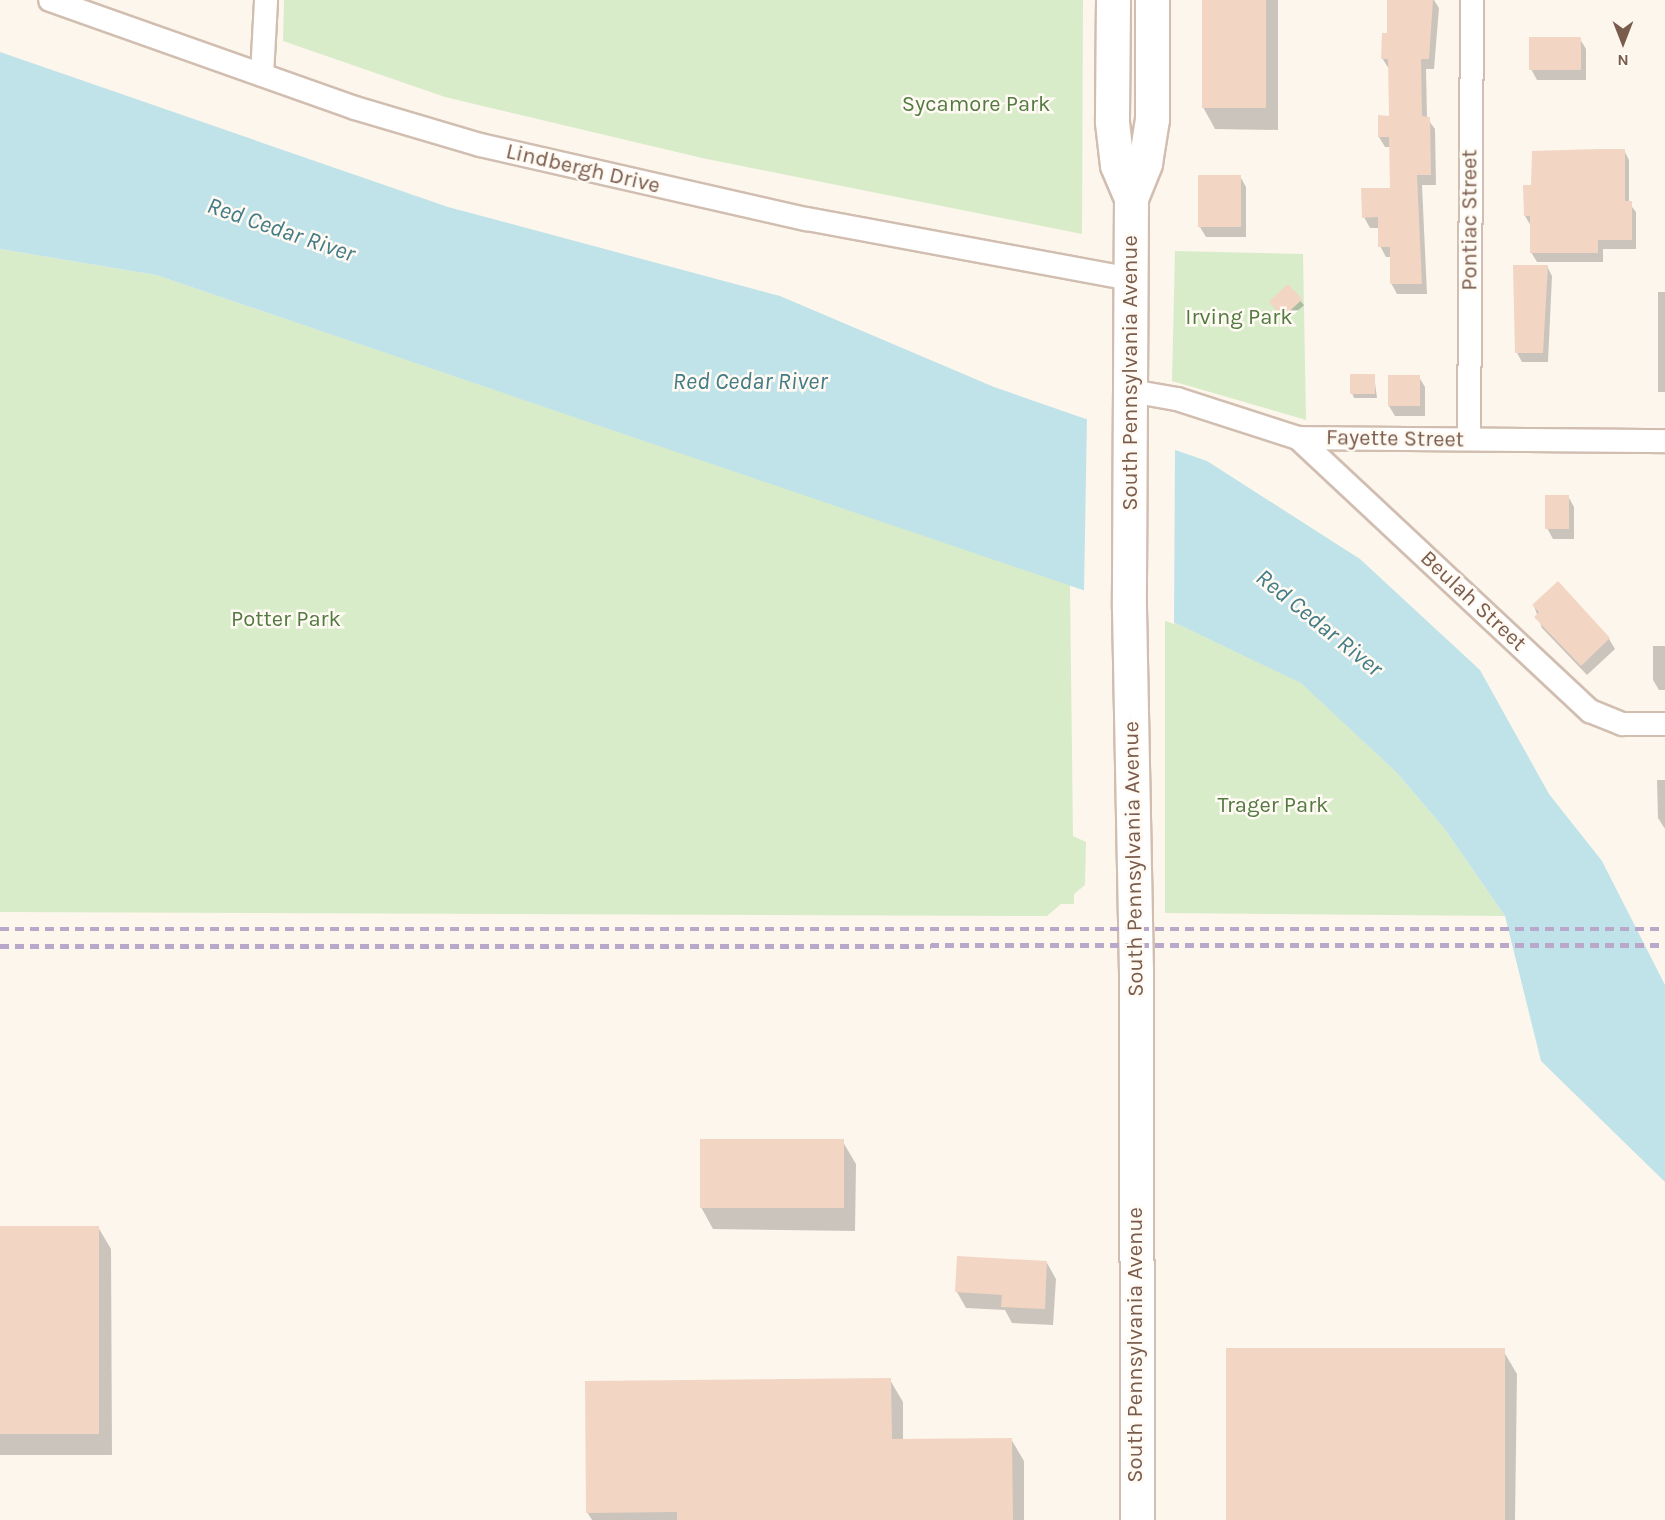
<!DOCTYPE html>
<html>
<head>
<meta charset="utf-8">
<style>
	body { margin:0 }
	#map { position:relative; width:1665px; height:1520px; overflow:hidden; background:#fdf6ec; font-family:Karla,sans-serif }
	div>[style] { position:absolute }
	.green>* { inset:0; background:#d8ecc9 }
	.water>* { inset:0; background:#bfe3e8 }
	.pier>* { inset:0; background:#fdf6ec }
	.shadow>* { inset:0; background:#0003; transform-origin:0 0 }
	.building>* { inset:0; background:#f3d5c3; transform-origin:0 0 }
	.roads { filter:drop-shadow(2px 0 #d1beb0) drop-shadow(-2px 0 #d1beb0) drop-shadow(0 2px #d1beb0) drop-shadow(0 -2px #d1beb0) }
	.street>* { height:22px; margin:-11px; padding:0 11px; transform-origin:11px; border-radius:11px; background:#fff }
	.secondary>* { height:33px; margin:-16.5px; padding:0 16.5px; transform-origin:16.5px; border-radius:16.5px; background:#fff }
	.rail>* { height:4.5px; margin-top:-2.25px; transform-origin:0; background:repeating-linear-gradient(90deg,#b9a8c9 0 9px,transparent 0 15px) }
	span { translate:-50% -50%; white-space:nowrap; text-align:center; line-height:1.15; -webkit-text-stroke:5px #fffaf3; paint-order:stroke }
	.park-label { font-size:22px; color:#537a41 }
	.street-label { font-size:22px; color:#7a5c4d }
	.water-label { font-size:24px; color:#437c86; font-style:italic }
	.north { position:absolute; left:1593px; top:12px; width:60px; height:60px; -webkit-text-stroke:4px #fffaf3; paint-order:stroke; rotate:180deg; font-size:16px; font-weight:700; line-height:24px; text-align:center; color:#7a5c4d }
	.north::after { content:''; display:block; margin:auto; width:21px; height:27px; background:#7a5c4d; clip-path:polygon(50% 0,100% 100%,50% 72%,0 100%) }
</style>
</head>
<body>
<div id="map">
	<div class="green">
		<i style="clip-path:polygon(284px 0,1083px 0,1082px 234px,702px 158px,445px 97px,283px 41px)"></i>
		<i style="clip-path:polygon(0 249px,156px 275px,1070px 585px,1073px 836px,1086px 842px,1085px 885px,1074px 894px,1074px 904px,1061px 904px,1047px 916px,0 912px)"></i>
		<i style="clip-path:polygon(1175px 251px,1303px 254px,1306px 420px,1172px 381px)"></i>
		<i style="clip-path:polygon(1165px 618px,1302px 683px,1396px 772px,1444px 828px,1505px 916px,1165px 913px)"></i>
	</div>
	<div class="water">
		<i style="clip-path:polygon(0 52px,448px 207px,780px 296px,994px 387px,1207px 461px,1360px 559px,1480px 670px,1549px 794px,1602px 861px,1665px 985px,1665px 1182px,1541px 1061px,1505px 916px,1444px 828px,1396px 772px,1301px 683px,1165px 618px,156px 275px,0 249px)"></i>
	</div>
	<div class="pier">
		<i style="clip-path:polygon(1087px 416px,1175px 447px,1174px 624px,1084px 593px)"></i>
	</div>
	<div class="shadow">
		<i style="clip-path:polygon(1203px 0,1278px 0,1278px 130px,1215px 129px,1203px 107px)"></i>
		<i style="clip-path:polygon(1389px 0,1434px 0,1439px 8px,1434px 69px,1426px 69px,1427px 118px,1435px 129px,1436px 185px,1422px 185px,1427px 294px,1397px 294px,1391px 283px,1391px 257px,1386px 257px,1380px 246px,1380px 228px,1370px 228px,1364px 217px,1391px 189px,1391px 147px,1385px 147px,1379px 137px,1390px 117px,1389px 69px,1382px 58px,1388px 34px)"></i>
		<i style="clip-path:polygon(1580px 39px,1586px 49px,1586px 80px,1537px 80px,1531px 69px)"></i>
		<i style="clip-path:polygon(1624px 150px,1629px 160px,1629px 203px,1636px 212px,1636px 249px,1603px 249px,1603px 262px,1537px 262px,1531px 252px,1531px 226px,1525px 216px,1533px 186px)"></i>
		<i style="clip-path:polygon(1240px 176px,1246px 187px,1246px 237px,1206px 237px,1200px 227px)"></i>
		<i style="clip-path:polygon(1547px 266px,1552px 276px,1548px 362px,1522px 362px,1517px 353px)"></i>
		<i style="left:1288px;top:286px;width:25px;height:24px;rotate:50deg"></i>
		<i style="left:1658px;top:292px;width:7px;height:100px"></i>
		<i style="clip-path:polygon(1374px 375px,1377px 398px,1354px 398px,1352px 393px)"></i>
		<i style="clip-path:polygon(1419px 377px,1425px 387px,1425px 416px,1395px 416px,1389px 406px)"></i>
		<i style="clip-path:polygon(1568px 496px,1574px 507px,1574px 539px,1553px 539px,1547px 528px)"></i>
		<i style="clip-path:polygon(1534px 606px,1609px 639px,1615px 649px,1587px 675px,1542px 628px)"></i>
		<i style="clip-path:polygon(1653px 646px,1665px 646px,1665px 690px,1659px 690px,1653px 680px)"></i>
		<i style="clip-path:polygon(1657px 780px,1665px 780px,1665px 829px,1658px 818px)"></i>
		<i style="clip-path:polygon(843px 1142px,856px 1164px,855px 1231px,713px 1229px,701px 1207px)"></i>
		<i style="clip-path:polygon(98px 1227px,111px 1249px,112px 1455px,0 1455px,0 1228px)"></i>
		<i style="clip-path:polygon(1047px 1263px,1056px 1279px,1053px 1325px,1012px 1323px,1005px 1310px,966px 1308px,957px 1292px)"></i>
		<i style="clip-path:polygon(1504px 1352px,1517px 1374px,1515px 1520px,1226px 1520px)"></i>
		<i style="clip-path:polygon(890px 1380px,903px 1402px,903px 1441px,1011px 1439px,1024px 1461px,1024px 1520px,592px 1520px,587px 1512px)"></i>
	</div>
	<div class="building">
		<i style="left:1202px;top:0;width:64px;height:108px"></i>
		<i style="clip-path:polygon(1387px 0,1433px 0,1429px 59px,1421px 59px,1422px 116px,1430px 117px,1431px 175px,1417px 175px,1422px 284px,1390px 284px,1390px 247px,1378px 247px,1378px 217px,1362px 218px,1361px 188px,1390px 188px,1389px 137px,1378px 137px,1378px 115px,1389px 116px,1388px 59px,1381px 59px,1382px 33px,1387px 33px)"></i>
		<i style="left:1581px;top:37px;width:33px;height:52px;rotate:90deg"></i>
		<i style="clip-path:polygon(1600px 149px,1625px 149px,1625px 201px,1632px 201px,1632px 240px,1598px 240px,1598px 253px,1530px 253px,1530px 216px,1524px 216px,1523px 185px,1531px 185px,1532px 151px)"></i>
		<i style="left:1198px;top:175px;width:43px;height:52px"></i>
		<i style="clip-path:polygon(1513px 265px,1548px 265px,1543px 353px,1515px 353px)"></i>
		<i style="left:1288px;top:284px;width:21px;height:26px;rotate:47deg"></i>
		<i style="left:1350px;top:374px;width:25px;height:20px"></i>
		<i style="left:1388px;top:375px;width:32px;height:31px"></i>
		<i style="left:1545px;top:495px;width:24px;height:34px"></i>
		<i style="clip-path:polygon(1558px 581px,1610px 638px,1581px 666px,1534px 617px,1539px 612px,1532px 605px)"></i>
		<i style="left:700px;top:1139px;width:144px;height:69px"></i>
		<i style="left:0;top:1226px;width:99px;height:208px"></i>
		<i style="clip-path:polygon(957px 1256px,1047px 1261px,1045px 1309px,1001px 1307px,1002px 1295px,955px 1292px)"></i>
		<i style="left:1226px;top:1348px;width:279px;height:172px"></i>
		<i style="clip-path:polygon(891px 1378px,892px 1439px,1012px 1438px,1013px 1520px,677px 1520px,677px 1512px,586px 1513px,585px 1381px)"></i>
	</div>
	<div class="roads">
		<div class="street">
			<i style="left:50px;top:0;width:324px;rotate:19.5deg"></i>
			<i style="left:355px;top:108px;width:130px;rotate:16.5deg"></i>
			<i style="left:480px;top:145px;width:335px;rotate:12.8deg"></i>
			<i style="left:807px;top:219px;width:330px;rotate:10.5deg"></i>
			<i style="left:262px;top:75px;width:75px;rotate:-86.9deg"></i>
			<i style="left:1131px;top:391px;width:47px;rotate:9.9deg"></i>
			<i style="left:1177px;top:399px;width:127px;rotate:17.9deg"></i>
			<i style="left:1298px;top:438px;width:367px;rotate:0.5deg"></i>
			<i style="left:1298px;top:438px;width:400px;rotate:43.1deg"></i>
			<i style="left:1590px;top:711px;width:35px;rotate:22deg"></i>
			<i style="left:1623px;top:724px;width:42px"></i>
			<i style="left:1469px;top:439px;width:439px;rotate:-89.6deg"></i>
		</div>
		<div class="secondary">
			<i style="left:1113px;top:0;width:122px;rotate:90.5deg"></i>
			<i style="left:1112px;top:122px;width:43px;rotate:83.4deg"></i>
			<i style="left:1117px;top:165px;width:36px;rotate:67deg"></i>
			<i style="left:1131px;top:198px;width:410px;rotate:90.3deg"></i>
			<i style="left:1129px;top:608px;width:363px;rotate:88.9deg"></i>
			<i style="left:1136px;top:971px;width:549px;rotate:89.9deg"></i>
			<i style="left:1131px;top:198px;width:38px;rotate:-68deg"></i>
			<i style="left:1145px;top:163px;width:45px;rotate:-81deg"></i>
			<i style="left:1152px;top:119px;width:119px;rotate:-90deg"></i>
		</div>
	</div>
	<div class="rail">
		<i style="left:0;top:929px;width:1665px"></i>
		<i style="left:0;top:946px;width:1665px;rotate:-0.03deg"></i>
	</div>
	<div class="park-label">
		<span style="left:976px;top:105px">Sycamore Park</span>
		<span style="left:1239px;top:318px">Irving Park</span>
		<span style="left:286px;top:620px">Potter Park</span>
		<span style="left:1273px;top:806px">Trager Park</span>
	</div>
	<div class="street-label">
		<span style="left:583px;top:169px;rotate:13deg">Lindbergh Drive</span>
		<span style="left:1470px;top:220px;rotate:-90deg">Pontiac Street</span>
		<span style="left:1131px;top:373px;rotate:-90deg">South Pennsylvania Avenue</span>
		<span style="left:1395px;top:439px;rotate:1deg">Fayette Street</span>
		<span style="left:1473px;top:601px;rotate:43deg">Beulah Street</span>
		<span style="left:1134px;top:859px;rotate:-91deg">South Pennsylvania Avenue</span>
		<span style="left:1136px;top:1345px;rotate:-90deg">South Pennsylvania Avenue</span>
	</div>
	<div class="water-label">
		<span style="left:281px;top:230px;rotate:19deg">Red Cedar River</span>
		<span style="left:750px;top:382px">Red Cedar River</span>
		<span style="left:1319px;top:623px;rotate:39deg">Red Cedar River</span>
	</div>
	<div class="north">N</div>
</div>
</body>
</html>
